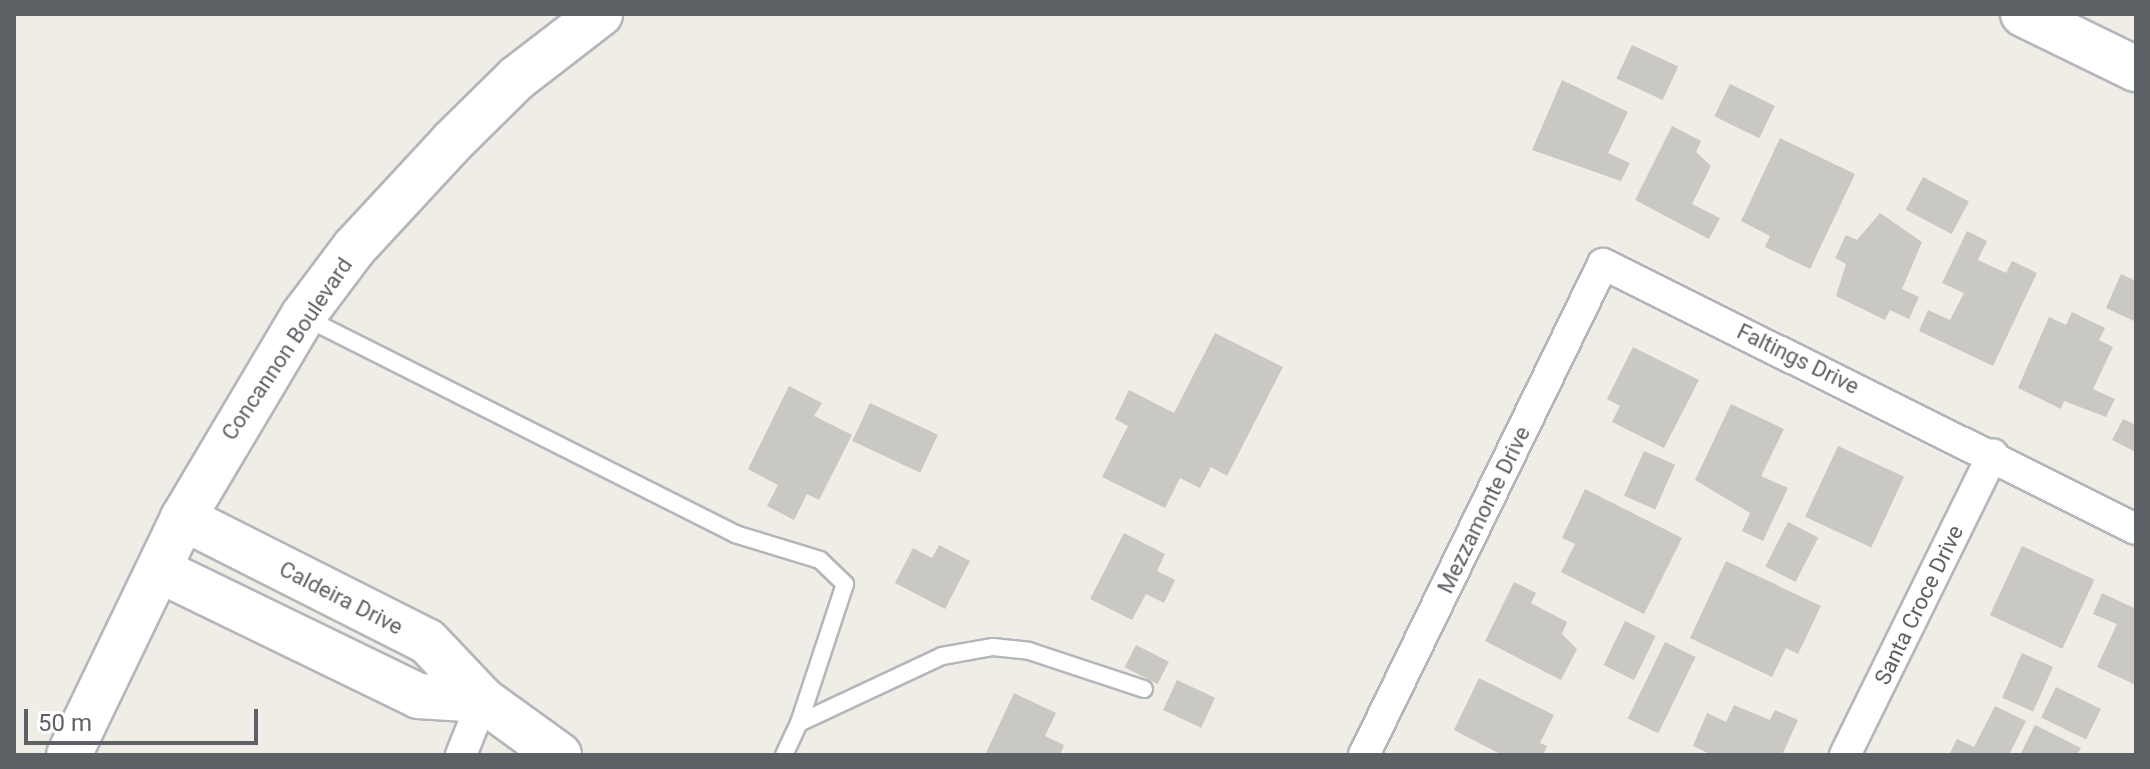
<!DOCTYPE html>
<html>
<head>
<meta charset="utf-8">
<style>
	body { margin:0 }
	#map { position:relative; width:2150px; height:769px; overflow:hidden; background:#efede6; font-family:Roboto,sans-serif }
	div>[style] { position:absolute }
	.building>* { inset:0; background:#cac8c2; transform-origin:0 0 }
	.roads { filter:drop-shadow(2px 0 #b3b6ba) drop-shadow(-2px 0 #b3b6ba) drop-shadow(0 2px #b3b6ba) drop-shadow(0 -2px #b3b6ba) }
	.lane>* { height:16px; margin:-8px; padding:0 8px; transform-origin:8px; border-radius:8px; background:#fff }
	.street>* { height:30px; margin:-15px; padding:0 15px; transform-origin:15px; border-radius:15px; background:#fff }
	.secondary>* { height:44px; margin:-22px; padding:0 22px; transform-origin:22px; border-radius:22px; background:#fff }
	span { translate:-50% -50%; white-space:nowrap; text-align:center; line-height:1.15; -webkit-text-stroke:8px #fff; paint-order:stroke }
	.street-label { font-size:22px; color:#5d6165 }
	.frame { position:absolute; inset:0; border:16px solid #5d6165; pointer-events:none }
	.scale { position:absolute; left:24px; top:709px; width:234px; height:36px; box-sizing:border-box; border:4px solid #5d6165; border-top:0; padding-left:10px; font-size:24px; line-height:28px; white-space:nowrap; color:#5d6165; -webkit-text-stroke:6px #fff; paint-order:stroke }
</style>
</head>
<body>
<div id="map">
	<div class="building">
		<i style="left:1632px;top:45px;width:51px;height:37px;rotate:25deg"></i>
		<i style="clip-path:polygon(1562px 80px,1628px 112px,1608px 153px,1630px 163px,1621px 181px,1532px 150px)"></i>
		<i style="left:1730px;top:84px;width:50px;height:36px;rotate:26deg"></i>
		<i style="clip-path:polygon(1672px 126px,1701px 141px,1696px 152px,1711px 166px,1692px 204px,1720px 218px,1709px 239px,1635px 200px)"></i>
		<i style="clip-path:polygon(1780px 138px,1855px 174px,1810px 269px,1765px 247px,1770px 236px,1741px 221px)"></i>
		<i style="left:1923px;top:177px;width:52px;height:37px;rotate:28deg"></i>
		<i style="clip-path:polygon(1880px 213px,1922px 242px,1902px 289px,1919px 297px,1909px 319px,1890px 310px,1885px 320px,1836px 296px,1846px 264px,1835px 258px,1846px 235px,1857px 240px)"></i>
		<i style="clip-path:polygon(1967px 231px,1987px 241px,1978px 260px,2006px 273px,2012px 261px,2037px 273px,1993px 366px,1919px 331px,1928px 310px,1950px 320px,1964px 293px,1942px 283px)"></i>
		<i style="clip-path:polygon(2121px 274px,2136px 281px,2136px 322px,2106px 308px)"></i>
		<i style="clip-path:polygon(2072px 312px,2105px 328px,2099px 340px,2113px 347px,2093px 389px,2115px 399px,2106px 417px,2064px 401px,2061px 409px,2018px 388px,2049px 317px,2066px 325px)"></i>
		<i style="clip-path:polygon(1215px 333px,1283px 367px,1227px 476px,1211px 467px,1200px 488px,1180px 478px,1165px 508px,1102px 477px,1128px 426px,1115px 419px,1129px 390px,1174px 413px)"></i>
		<i style="clip-path:polygon(1633px 347px,1699px 380px,1664px 448px,1612px 422px,1620px 406px,1607px 399px)"></i>
		<i style="clip-path:polygon(789px 386px,822px 403px,814px 416px,852px 435px,819px 500px,807px 494px,794px 520px,767px 506px,778px 485px,748px 469px)"></i>
		<i style="left:870px;top:403px;width:75px;height:42px;rotate:25deg"></i>
		<i style="clip-path:polygon(1731px 404px,1784px 429px,1761px 476px,1788px 488px,1763px 541px,1742px 531px,1750px 513px,1695px 480px)"></i>
		<i style="clip-path:polygon(2123px 419px,2136px 425px,2136px 452px,2112px 440px)"></i>
		<i style="left:1838px;top:446px;width:73px;height:78px;rotate:25deg"></i>
		<i style="left:1644px;top:451px;width:34px;height:49px;rotate:24deg"></i>
		<i style="clip-path:polygon(1585px 489px,1682px 538px,1644px 614px,1561px 572px,1575px 544px,1562px 538px)"></i>
		<i style="left:1788px;top:522px;width:34px;height:50px;rotate:27deg"></i>
		<i style="clip-path:polygon(1124px 533px,1165px 554px,1157px 571px,1175px 580px,1164px 603px,1146px 594px,1132px 620px,1090px 599px)"></i>
		<i style="clip-path:polygon(939px 545px,970px 561px,945px 609px,895px 583px,913px 548px,932px 558px)"></i>
		<i style="left:2022px;top:546px;width:80px;height:76px;rotate:25deg"></i>
		<i style="clip-path:polygon(1726px 561px,1821px 606px,1798px 654px,1786px 648px,1772px 677px,1690px 638px)"></i>
		<i style="clip-path:polygon(1514px 582px,1536px 593px,1531px 603px,1567px 622px,1562px 634px,1577px 649px,1561px 680px,1485px 641px)"></i>
		<i style="clip-path:polygon(2102px 593px,2136px 609px,2136px 685px,2097px 667px,2117px 624px,2093px 614px)"></i>
		<i style="left:1625px;top:621px;width:34px;height:49px;rotate:26deg"></i>
		<i style="left:1665px;top:642px;width:34px;height:85px;rotate:26deg"></i>
		<i style="left:1136px;top:645px;width:37px;height:25px;rotate:27deg"></i>
		<i style="left:2022px;top:653px;width:34px;height:49px;rotate:24deg"></i>
		<i style="clip-path:polygon(1479px 678px,1554px 715px,1540px 743px,1547px 746px,1543px 755px,1502px 755px,1454px 730px)"></i>
		<i style="left:1177px;top:680px;width:42px;height:33px;rotate:25deg"></i>
		<i style="left:2056px;top:687px;width:50px;height:34px;rotate:26deg"></i>
		<i style="clip-path:polygon(1014px 693px,1056px 713px,1045px 736px,1064px 745px,1060px 755px,985px 755px)"></i>
		<i style="clip-path:polygon(1734px 705px,1770px 720px,1775px 710px,1798px 720px,1782px 755px,1712px 755px,1693px 746px,1707px 713px,1726px 722px)"></i>
		<i style="clip-path:polygon(1995px 706px,2026px 721px,2009px 755px,1949px 755px,1957px 739px,1974px 747px)"></i>
		<i style="clip-path:polygon(2035px 725px,2081px 748px,2077px 755px,2020px 755px)"></i>
	</div>
	<div class="roads">
		<div class="lane">
			<i style="left:306px;top:318px;width:480px;rotate:26.7deg"></i>
			<i style="left:735px;top:534px;width:89px;rotate:17deg"></i>
			<i style="left:820px;top:560px;width:35px;rotate:44deg"></i>
			<i style="left:845px;top:584px;width:146px;rotate:108.3deg"></i>
			<i style="left:784px;top:755px;width:35px;rotate:-65deg"></i>
			<i style="left:799px;top:723px;width:158px;rotate:-25.1deg"></i>
			<i style="left:942px;top:656px;width:52px;rotate:-10deg"></i>
			<i style="left:993px;top:647px;width:36px;rotate:6deg"></i>
			<i style="left:1029px;top:651px;width:121px;rotate:18.3deg"></i>
		</div>
		<div class="street">
			<i style="left:461px;top:755px;width:59px;rotate:-68.2deg"></i>
			<i style="left:1364px;top:755px;width:546px;rotate:-64.04deg"></i>
			<i style="left:1603px;top:264px;width:595px;rotate:26.44deg"></i>
			<i style="left:1845px;top:755px;width:335px;rotate:-63.8deg"></i>
		</div>
		<div class="secondary">
			<i style="left:2023px;top:14px;width:126px;rotate:26deg"></i>
			<i style="left:183px;top:518px;width:273px;rotate:26.8deg"></i>
			<i style="left:427px;top:641px;width:81px;rotate:46.5deg"></i>
			<i style="left:483px;top:700px;width:94px;rotate:35.9deg"></i>
			<i style="left:159px;top:570px;width:288px;rotate:25.9deg"></i>
			<i style="left:418px;top:696px;width:65px;rotate:3.5deg"></i>
			<i style="left:69px;top:755px;width:263px;rotate:-64.3deg"></i>
			<i style="left:183px;top:518px;width:235px;rotate:-59.3deg"></i>
			<i style="left:303px;top:316px;width:85px;rotate:-53.1deg"></i>
			<i style="left:354px;top:248px;width:144px;rotate:-47.2deg"></i>
			<i style="left:452px;top:142px;width:91px;rotate:-44.6deg"></i>
			<i style="left:517px;top:78px;width:105px;rotate:-37.6deg"></i>
		</div>
	</div>
	<div class="street-label">
		<span style="left:287px;top:349px;rotate:-56deg">Concannon Boulevard</span>
		<span style="left:1798px;top:359px;rotate:26deg">Faltings Drive</span>
		<span style="left:1484px;top:510px;rotate:-64deg">Mezzamonte Drive</span>
		<span style="left:341px;top:598px;rotate:27deg">Caldeira Drive</span>
		<span style="left:1919px;top:605px;rotate:-64deg">Santa Croce Drive</span>
	</div>
	<div class="frame"></div>
	<div class="scale">50 m</div>
</div>
</body>
</html>
